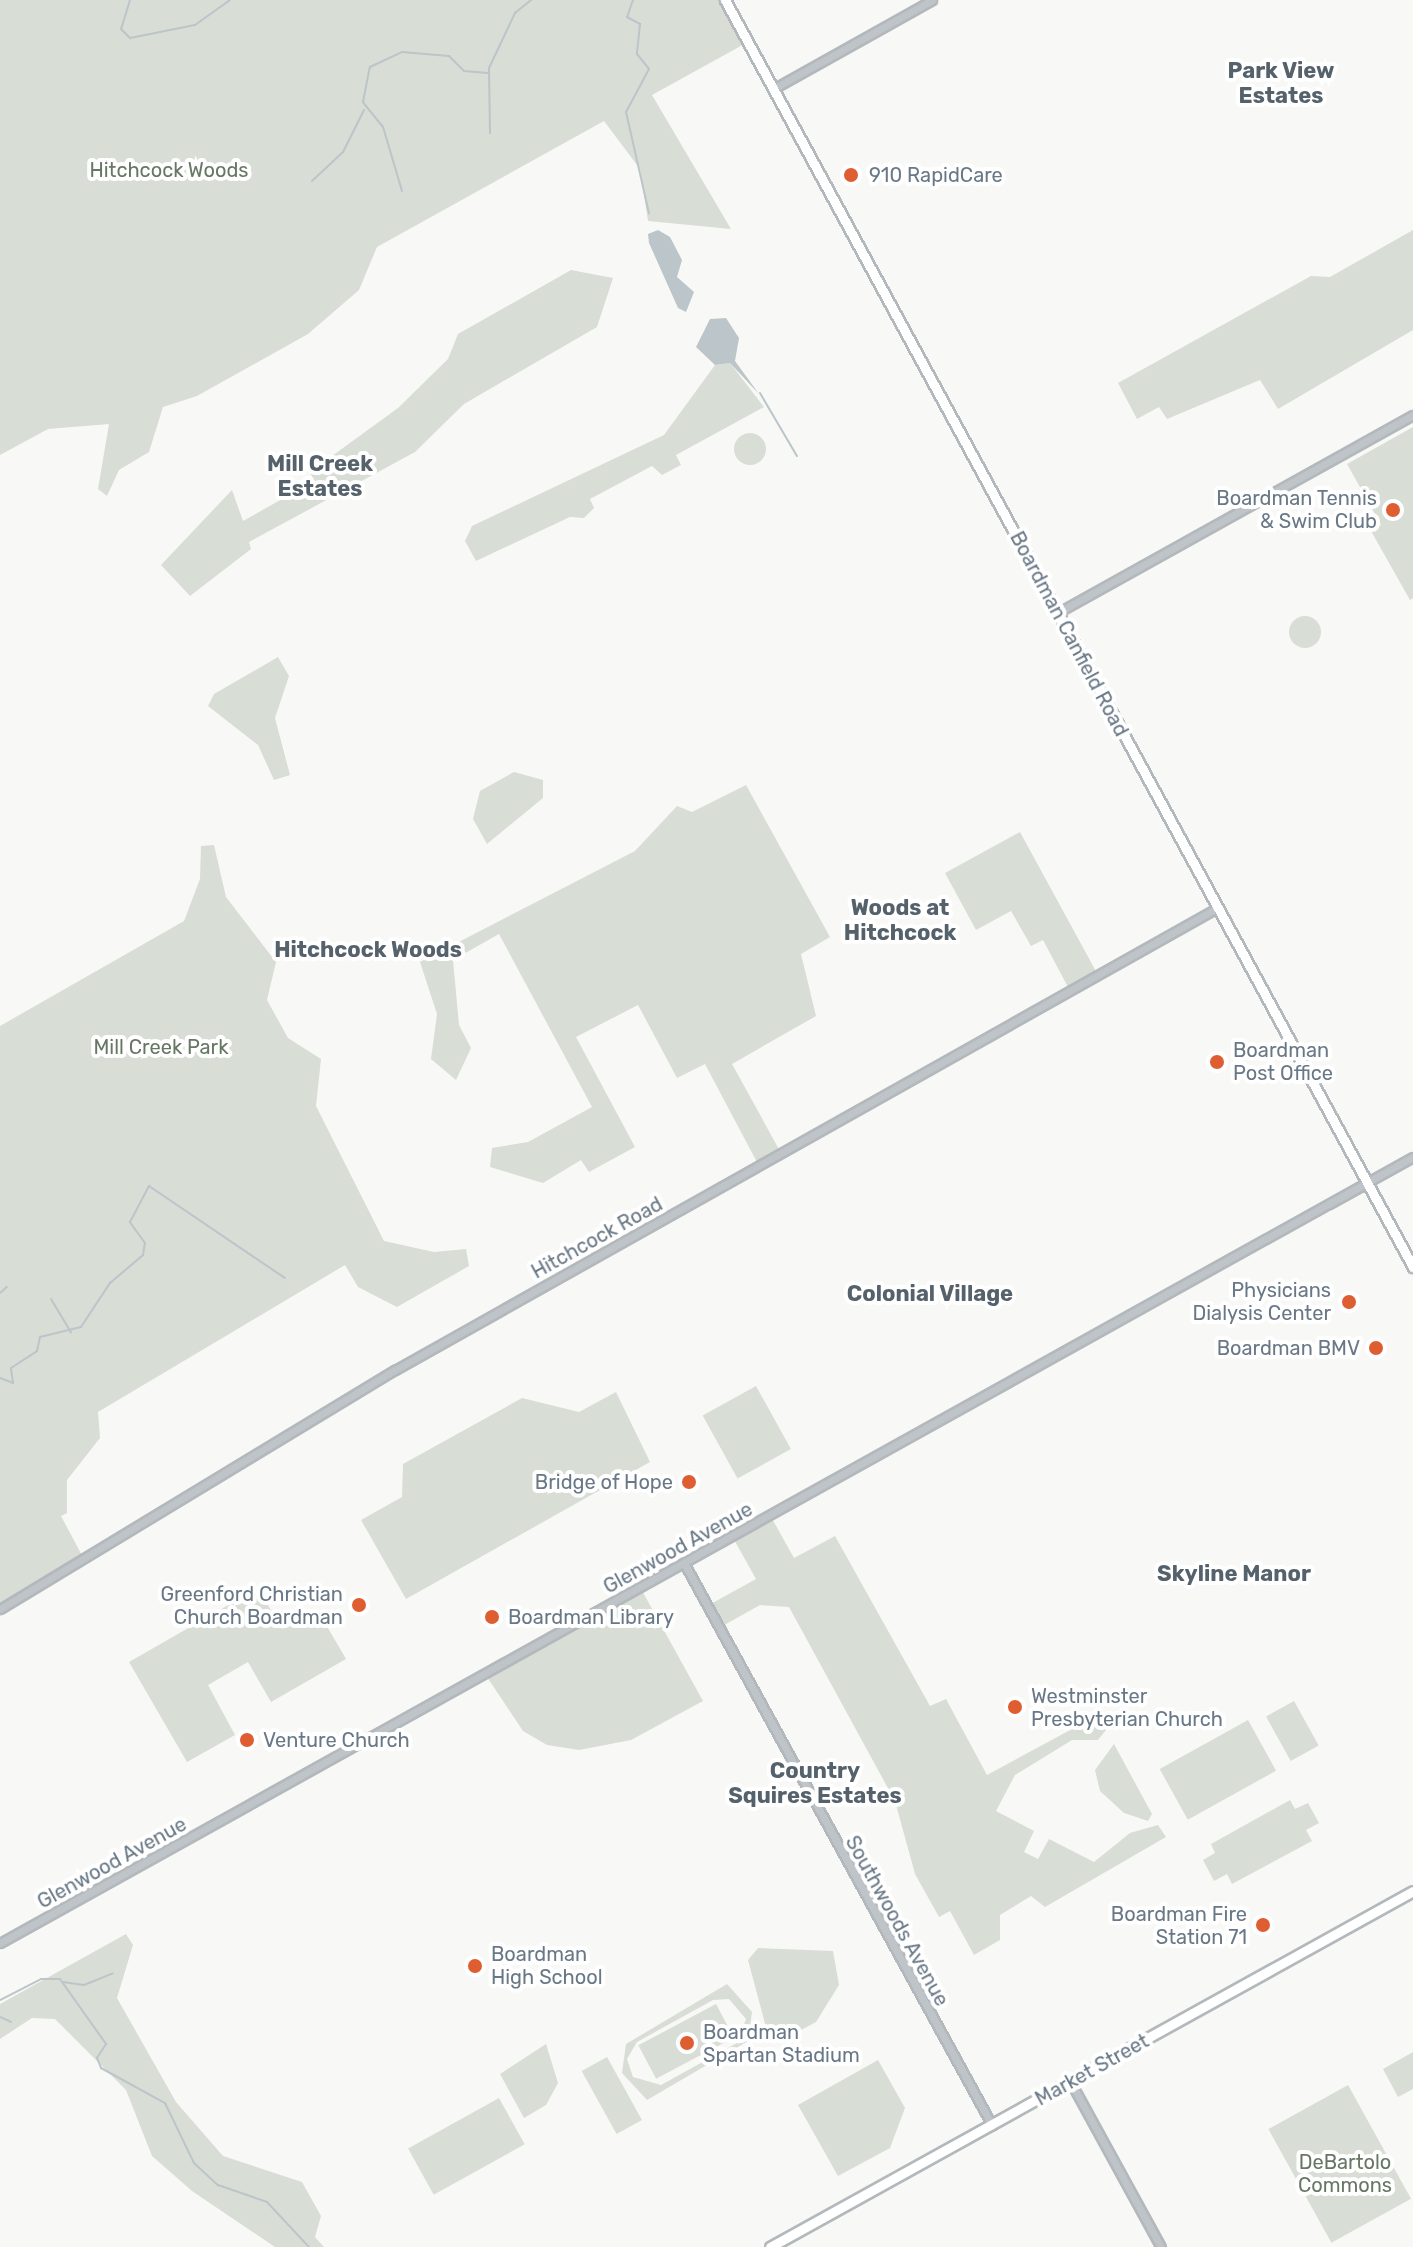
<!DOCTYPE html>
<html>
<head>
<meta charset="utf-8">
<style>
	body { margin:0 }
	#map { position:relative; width:1413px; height:2247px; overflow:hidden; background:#f8f9f6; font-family:Rubik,sans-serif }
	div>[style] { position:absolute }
	.green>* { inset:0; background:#d8ddd5; transform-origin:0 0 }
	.round { border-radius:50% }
	.water>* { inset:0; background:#bbc5ca }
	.stream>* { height:2px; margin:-1px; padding:0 1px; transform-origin:1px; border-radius:1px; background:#bbc5ca }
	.roads { filter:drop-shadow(2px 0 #b3b8bc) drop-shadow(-2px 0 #b3b8bc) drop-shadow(0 2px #b3b8bc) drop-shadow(0 -2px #b3b8bc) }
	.tertiary>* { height:7px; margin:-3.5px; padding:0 3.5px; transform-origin:3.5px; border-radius:3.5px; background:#bfc4c8 }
	.primary>* { height:9px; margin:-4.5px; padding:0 4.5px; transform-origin:4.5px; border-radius:4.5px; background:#fff }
	.dots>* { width:22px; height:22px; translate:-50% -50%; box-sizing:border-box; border:4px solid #fff; border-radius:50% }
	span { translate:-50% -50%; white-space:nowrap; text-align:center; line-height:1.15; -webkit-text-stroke:8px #fff; paint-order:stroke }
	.park-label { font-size:20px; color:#667863 }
	.poi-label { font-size:20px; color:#697886 }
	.left { translate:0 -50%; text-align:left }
	.right { translate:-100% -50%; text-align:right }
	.street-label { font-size:20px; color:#697886 }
	.neighbourhood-label { font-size:22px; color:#56626b; font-weight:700 }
</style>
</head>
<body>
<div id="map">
	<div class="green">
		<i style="clip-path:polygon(0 0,725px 0,748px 42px,652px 95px,731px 229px,648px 221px,640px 169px,604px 121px,377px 247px,359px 290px,308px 334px,197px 396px,163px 407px,149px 452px,119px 470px,107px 496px,98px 489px,109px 424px,48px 429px,0 455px)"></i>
		<i style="clip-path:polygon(1413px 230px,1413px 330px,1278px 409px,1260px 380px,1167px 419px,1159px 407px,1137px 419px,1118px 383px,1311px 276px,1330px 277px)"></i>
		<i style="clip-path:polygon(571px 270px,613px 278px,597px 327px,464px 404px,415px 452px,249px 542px,251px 549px,190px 596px,161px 565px,232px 490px,243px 521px,314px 481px,310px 472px,398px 408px,448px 359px,458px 334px)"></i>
		<i style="clip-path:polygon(730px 363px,764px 407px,676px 455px,681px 465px,662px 475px,652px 466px,590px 499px,594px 508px,584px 518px,570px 517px,476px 561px,465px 541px,472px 526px,664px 435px,715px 365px)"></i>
		<i style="clip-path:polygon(1413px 427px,1413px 598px,1410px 600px,1371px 531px,1381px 525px,1347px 464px)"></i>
		<i class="round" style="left:734px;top:433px;width:32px;height:32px"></i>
		<i class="round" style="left:1289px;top:616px;width:32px;height:32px"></i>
		<i style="clip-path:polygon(278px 657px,289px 676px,275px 718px,290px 775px,274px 780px,258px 745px,208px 706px,214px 694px)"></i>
		<i style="clip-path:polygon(514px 772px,543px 780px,543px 798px,487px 844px,473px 819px,480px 791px)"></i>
		<i style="clip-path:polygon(746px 785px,830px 937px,801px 954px,816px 1016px,732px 1064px,781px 1153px,759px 1166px,705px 1064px,677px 1078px,638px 1005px,576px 1037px,635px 1147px,589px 1172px,581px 1160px,543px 1183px,490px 1167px,492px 1148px,528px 1142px,592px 1107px,499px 934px,453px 960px,459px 1025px,471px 1048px,456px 1080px,431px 1059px,437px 1014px,420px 962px,635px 851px,677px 806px,692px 812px)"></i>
		<i style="clip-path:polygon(1020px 832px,1098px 975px,1070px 991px,1043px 940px,1031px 946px,1011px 911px,976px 930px,945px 873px)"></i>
		<i style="clip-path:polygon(214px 845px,226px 897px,276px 962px,267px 1000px,288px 1038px,321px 1059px,316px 1106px,384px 1241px,434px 1252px,466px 1249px,469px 1266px,397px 1307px,358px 1287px,345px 1265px,98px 1412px,100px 1438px,67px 1480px,67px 1513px,61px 1516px,85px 1561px,0 1609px,0 1026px,184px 921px,200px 879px,201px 846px)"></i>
		<i style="left:756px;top:1386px;width:72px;height:61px;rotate:61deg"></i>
		<i style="clip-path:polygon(616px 1392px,650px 1462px,406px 1599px,361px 1520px,402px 1497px,403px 1464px,522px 1398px,579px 1412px)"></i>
		<i style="clip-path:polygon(770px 1515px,794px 1558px,835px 1536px,930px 1706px,946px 1699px,987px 1775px,1098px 1715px,1106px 1730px,1098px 1740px,1072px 1740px,1015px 1775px,996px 1811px,1034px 1831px,1024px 1852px,1038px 1859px,1049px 1839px,1094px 1862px,1130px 1833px,1158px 1825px,1166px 1837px,1045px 1907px,1031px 1896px,1000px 1915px,1000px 1940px,974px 1955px,950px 1911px,939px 1917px,915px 1874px,895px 1801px,789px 1607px,760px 1605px,719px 1628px,707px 1606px,756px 1579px,732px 1536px)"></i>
		<i style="clip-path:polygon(640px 1587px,703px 1701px,631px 1740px,579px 1750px,547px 1745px,523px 1731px,485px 1674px)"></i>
		<i style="clip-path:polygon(258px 1588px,279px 1624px,321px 1616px,346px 1659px,271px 1702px,248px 1662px,208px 1685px,235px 1735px,187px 1762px,129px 1662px)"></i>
		<i style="left:1294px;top:1701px;width:51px;height:32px;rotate:61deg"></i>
		<i style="left:1248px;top:1720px;width:58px;height:101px;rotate:61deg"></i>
		<i style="clip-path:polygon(1114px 1744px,1152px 1814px,1148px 1821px,1124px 1813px,1100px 1791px,1095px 1770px)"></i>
		<i style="clip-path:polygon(1290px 1800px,1295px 1809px,1308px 1803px,1319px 1823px,1306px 1830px,1312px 1841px,1232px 1884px,1227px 1874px,1214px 1881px,1203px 1860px,1215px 1853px,1211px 1844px)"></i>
		<i style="clip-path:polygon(126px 1934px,133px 1945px,117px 1998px,176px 2102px,223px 2156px,302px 2182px,321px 2216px,315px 2237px,324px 2247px,275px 2247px,192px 2191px,152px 2156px,126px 2090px,55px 2019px,32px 2018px,0 2039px,0 2004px)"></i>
		<i style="clip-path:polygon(758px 1948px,833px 1951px,839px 1985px,816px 2022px,786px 2038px,767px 2031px,748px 1960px)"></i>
		<i style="clip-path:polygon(evenodd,727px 1984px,752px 2012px,748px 2041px,647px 2100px,622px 2073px,626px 2044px,727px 1984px,729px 1999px,746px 2019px,737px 2043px,661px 2085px,633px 2077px,627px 2059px,637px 2042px,713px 2000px,729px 1999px)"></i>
		<i style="left:716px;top:2004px;width:38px;height:88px;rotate:62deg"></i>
		<i style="clip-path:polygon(546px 2044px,558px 2083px,546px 2105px,524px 2118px,500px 2074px)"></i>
		<i style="clip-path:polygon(1413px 2052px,1413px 2089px,1398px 2097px,1383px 2069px)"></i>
		<i style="left:607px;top:2057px;width:72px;height:29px;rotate:61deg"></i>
		<i style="clip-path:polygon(878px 2060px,905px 2108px,890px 2148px,838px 2176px,798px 2105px)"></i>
		<i style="left:1348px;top:2085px;width:130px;height:91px;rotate:61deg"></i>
		<i style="left:499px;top:2098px;width:53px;height:104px;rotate:61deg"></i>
	</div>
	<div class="water">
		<i style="clip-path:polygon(658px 230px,670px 237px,682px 260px,677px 277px,694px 292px,686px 312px,678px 308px,649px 243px,648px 234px)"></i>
		<i style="clip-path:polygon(726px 318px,739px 338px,735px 361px,759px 394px,730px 363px,715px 365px,696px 347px,710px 319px)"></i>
	</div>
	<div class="stream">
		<i style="left:130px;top:0;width:30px;rotate:107deg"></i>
		<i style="left:121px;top:29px;width:13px;rotate:45deg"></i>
		<i style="left:130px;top:38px;width:66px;rotate:-11.3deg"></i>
		<i style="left:195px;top:25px;width:43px;rotate:-35.5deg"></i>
		<i style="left:633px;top:0;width:18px;rotate:109deg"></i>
		<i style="left:627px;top:17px;width:15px;rotate:28deg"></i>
		<i style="left:640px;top:24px;width:30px;rotate:96deg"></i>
		<i style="left:637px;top:54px;width:19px;rotate:51deg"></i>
		<i style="left:649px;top:69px;width:49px;rotate:118.1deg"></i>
		<i style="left:626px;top:112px;width:104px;rotate:77.2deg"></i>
		<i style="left:490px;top:133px;width:65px;rotate:-90.9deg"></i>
		<i style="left:489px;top:68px;width:61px;rotate:-64.7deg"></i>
		<i style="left:515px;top:13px;width:21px;rotate:-39deg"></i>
		<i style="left:312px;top:181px;width:42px;rotate:-43.1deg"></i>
		<i style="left:343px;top:152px;width:47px;rotate:-63.4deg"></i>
		<i style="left:402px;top:191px;width:67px;rotate:-106.5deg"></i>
		<i style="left:383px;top:127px;width:32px;rotate:-129deg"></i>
		<i style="left:363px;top:102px;width:36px;rotate:-79deg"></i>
		<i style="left:370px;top:67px;width:35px;rotate:-25deg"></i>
		<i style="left:402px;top:52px;width:47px;rotate:4.9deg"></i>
		<i style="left:449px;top:56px;width:21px;rotate:45deg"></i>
		<i style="left:464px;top:71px;width:24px;rotate:5deg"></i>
		<i style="left:760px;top:393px;width:73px;rotate:59.6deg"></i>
		<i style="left:0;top:1293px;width:9px;rotate:-41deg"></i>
		<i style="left:51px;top:1299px;width:39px;rotate:59deg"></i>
		<i style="left:0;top:1378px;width:14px;rotate:21deg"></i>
		<i style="left:13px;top:1383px;width:15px;rotate:-98deg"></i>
		<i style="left:11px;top:1368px;width:31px;rotate:-33deg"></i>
		<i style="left:37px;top:1351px;width:14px;rotate:-78deg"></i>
		<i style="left:40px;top:1337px;width:42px;rotate:-13.7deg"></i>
		<i style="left:81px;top:1327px;width:53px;rotate:-56.6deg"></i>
		<i style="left:110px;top:1283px;width:43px;rotate:-40.3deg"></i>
		<i style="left:143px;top:1255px;width:12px;rotate:-81deg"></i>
		<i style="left:145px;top:1243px;width:26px;rotate:-126deg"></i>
		<i style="left:130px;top:1222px;width:41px;rotate:-62.2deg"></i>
		<i style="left:149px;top:1186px;width:164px;rotate:34.1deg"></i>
		<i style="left:63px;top:1982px;width:21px;rotate:8deg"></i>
		<i style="left:84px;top:1985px;width:31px;rotate:-22deg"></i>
		<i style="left:0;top:2000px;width:46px;rotate:-27.1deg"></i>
		<i style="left:41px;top:1979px;width:19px"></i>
		<i style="left:60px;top:1979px;width:80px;rotate:54.7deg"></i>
		<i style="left:106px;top:2044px;width:17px;rotate:123deg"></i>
		<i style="left:97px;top:2058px;width:11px;rotate:68deg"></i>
		<i style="left:101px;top:2068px;width:73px;rotate:28.7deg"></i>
		<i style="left:165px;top:2103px;width:67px;rotate:64.2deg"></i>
		<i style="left:194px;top:2163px;width:33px;rotate:43deg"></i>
		<i style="left:218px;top:2185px;width:52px;rotate:19.1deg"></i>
		<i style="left:267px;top:2202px;width:62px;rotate:47deg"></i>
		<i style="left:0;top:2017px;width:12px;rotate:24deg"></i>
	</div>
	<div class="roads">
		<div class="tertiary">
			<i style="left:773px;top:89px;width:182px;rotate:-29.2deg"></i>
			<i style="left:1057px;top:613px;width:407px;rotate:-29.1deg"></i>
			<i style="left:1329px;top:1204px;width:43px;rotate:-28.9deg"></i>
			<i style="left:684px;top:1563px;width:641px;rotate:61.28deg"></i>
			<i style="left:0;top:1609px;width:462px;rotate:-31.2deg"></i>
			<i style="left:395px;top:1370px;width:943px;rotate:-29.34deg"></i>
			<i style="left:0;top:1943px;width:1617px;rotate:-29.09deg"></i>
			<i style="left:1070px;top:2081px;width:189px;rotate:61.3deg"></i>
		</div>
		<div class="primary">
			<i style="left:725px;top:0;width:1442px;rotate:61.5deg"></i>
			<i style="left:770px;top:2247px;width:735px;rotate:-28.97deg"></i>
		</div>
	</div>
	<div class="dots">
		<i style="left:851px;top:175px;background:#de5d31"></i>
		<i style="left:1393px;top:510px;background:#de5d31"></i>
		<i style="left:1217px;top:1062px;background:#de5d31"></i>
		<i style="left:1349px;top:1302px;background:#de5d31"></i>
		<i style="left:1376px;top:1348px;background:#de5d31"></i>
		<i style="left:689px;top:1482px;background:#de5d31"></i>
		<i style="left:359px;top:1605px;background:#de5d31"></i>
		<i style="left:492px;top:1617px;background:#de5d31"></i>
		<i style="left:1015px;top:1707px;background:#de5d31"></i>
		<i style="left:247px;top:1740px;background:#de5d31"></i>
		<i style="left:1263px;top:1925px;background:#de5d31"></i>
		<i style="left:475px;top:1966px;background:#de5d31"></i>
		<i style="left:687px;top:2043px;background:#de5d31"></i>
	</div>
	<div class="park-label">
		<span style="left:169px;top:170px">Hitchcock Woods</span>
		<span style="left:161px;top:1047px">Mill Creek Park</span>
		<span style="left:1345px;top:2174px">DeBartolo<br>Commons</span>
	</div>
	<div class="poi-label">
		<span class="left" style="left:869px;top:175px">910 RapidCare</span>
		<span class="right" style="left:1377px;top:510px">Boardman Tennis<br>&amp; Swim Club</span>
		<span class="left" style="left:1233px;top:1062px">Boardman<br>Post Office</span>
		<span class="right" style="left:1331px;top:1302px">Physicians<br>Dialysis Center</span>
		<span class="right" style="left:1360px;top:1348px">Boardman BMV</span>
		<span class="right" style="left:673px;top:1482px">Bridge of Hope</span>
		<span class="right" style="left:343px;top:1606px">Greenford Christian<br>Church Boardman</span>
		<span class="left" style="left:508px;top:1617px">Boardman Library</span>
		<span class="left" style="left:1031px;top:1708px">Westminster<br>Presbyterian Church</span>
		<span class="left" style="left:263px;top:1740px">Venture Church</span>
		<span class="right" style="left:1247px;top:1926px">Boardman Fire<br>Station 71</span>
		<span class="left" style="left:491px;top:1966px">Boardman<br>High School</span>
		<span class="left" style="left:703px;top:2044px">Boardman<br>Spartan Stadium</span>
	</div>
	<div class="street-label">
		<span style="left:1069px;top:634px;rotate:62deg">Boardman Canfield Road</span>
		<span style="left:597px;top:1238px;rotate:-29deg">Hitchcock Road</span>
		<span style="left:678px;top:1548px;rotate:-29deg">Glenwood Avenue</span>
		<span style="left:112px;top:1863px;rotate:-29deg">Glenwood Avenue</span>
		<span style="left:897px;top:1921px;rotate:61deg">Southwoods Avenue</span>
		<span style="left:1092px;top:2070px;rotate:-29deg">Market Street</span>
	</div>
	<div class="neighbourhood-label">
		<span style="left:1281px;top:83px">Park View<br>Estates</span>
		<span style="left:320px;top:476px">Mill Creek<br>Estates</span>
		<span style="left:900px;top:920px">Woods at<br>Hitchcock</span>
		<span style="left:368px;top:950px">Hitchcock Woods</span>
		<span style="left:930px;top:1294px">Colonial Village</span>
		<span style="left:1234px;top:1574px">Skyline Manor</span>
		<span style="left:815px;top:1783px">Country<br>Squires Estates</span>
	</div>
</div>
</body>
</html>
